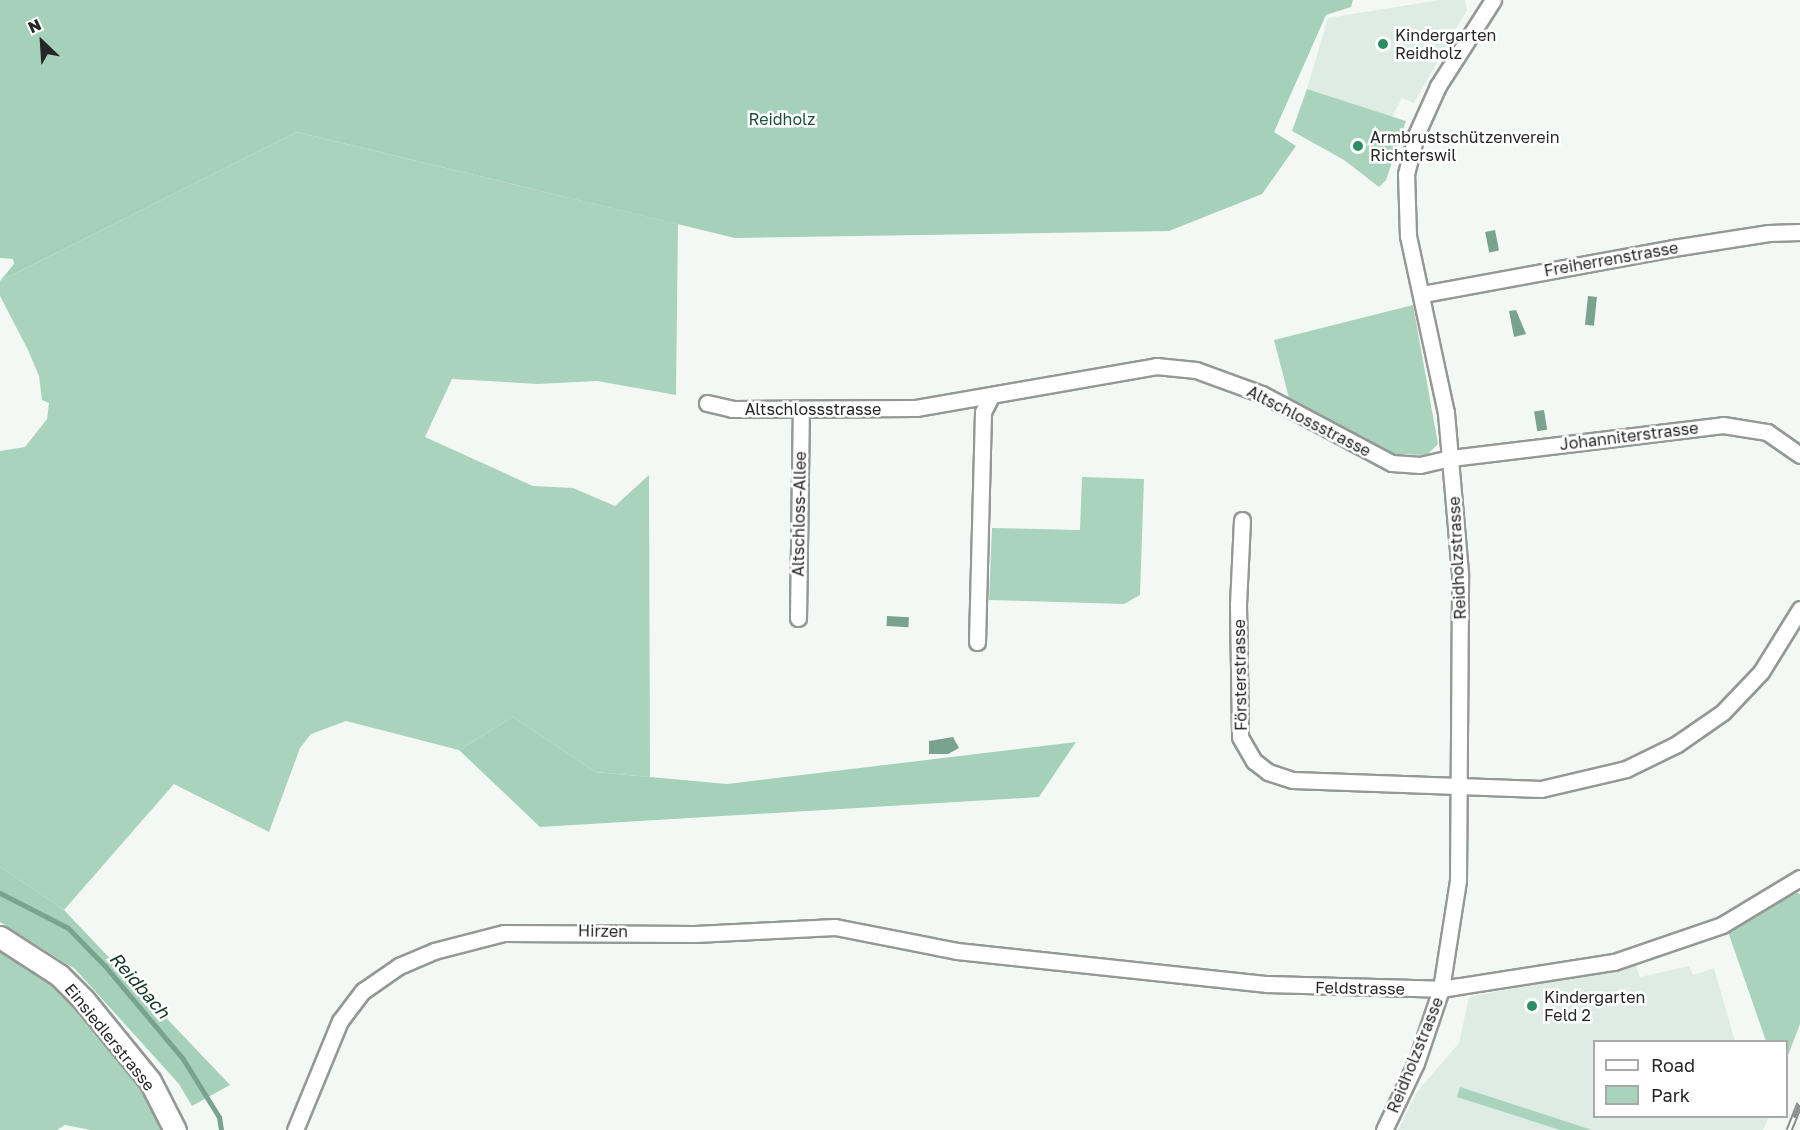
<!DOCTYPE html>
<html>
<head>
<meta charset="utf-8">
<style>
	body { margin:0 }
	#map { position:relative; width:1800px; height:1130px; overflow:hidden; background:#f3f8f5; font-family:"Golos Text",sans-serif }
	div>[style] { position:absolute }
	.built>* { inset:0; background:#dfece5 }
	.green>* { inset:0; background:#aad3be }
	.forest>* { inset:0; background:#a5d1bb }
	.water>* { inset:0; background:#79a38e; transform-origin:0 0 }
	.stream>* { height:5px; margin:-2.5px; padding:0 2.5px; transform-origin:2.5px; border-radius:2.5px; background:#79a38e }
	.roads { filter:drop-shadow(2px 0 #949996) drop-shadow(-2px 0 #949996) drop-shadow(0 2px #949996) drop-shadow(0 -2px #949996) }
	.minor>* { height:15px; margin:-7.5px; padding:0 7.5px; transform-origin:7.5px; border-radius:7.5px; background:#fff }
	.secondary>* { height:21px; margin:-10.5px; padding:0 10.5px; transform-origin:10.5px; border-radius:10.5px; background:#fff }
	.rail>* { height:7px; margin-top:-3.5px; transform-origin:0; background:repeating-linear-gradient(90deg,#fff 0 14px,#8a8e8c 0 28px); box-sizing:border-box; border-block:2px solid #8a8e8c }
	.dots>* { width:16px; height:16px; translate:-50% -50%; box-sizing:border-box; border:3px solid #fff; border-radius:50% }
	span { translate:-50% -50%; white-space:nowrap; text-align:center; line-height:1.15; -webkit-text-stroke:5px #fff; paint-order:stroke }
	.poi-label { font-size:16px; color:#252726 }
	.left { translate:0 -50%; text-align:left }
	.park-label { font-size:16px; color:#194f39 }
	.street-label { font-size:16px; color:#252726 }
	.water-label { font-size:18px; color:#113626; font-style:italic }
	.legend { position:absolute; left:1593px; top:1040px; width:195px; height:78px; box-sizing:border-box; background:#fff; border:2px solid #a8a9a8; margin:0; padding:8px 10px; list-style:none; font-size:18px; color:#252726 }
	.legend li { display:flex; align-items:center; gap:12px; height:30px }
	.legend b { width:30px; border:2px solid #a8a9a8 }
	.north { position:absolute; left:12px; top:12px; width:60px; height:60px; -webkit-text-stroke:4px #fff; paint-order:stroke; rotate:335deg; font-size:16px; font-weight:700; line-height:24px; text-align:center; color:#252726 }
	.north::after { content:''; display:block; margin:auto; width:21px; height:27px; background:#252726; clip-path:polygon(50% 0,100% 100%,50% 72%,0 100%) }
</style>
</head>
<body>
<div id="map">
	<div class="built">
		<i style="clip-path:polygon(1439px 0,1465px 0,1467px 10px,1414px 103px,1402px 98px,1392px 117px,1307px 89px,1328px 18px)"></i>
		<i style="clip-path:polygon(1635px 964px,1640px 977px,1689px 966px,1693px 975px,1714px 968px,1735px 1041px,1594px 1042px,1594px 1116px,1769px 1117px,1763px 1130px,1398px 1130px,1417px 1092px,1459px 1043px,1469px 997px)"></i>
	</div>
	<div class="green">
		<i style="clip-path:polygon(1307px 89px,1406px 121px,1386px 180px,1379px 187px,1344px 160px,1292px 131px)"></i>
		<i style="clip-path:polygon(297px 132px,678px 224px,676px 395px,597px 381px,538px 384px,452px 379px,425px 437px,533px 486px,573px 488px,615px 506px,649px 475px,650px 777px,595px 772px,513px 717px,459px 750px,346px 721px,311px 734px,300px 748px,269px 832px,174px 784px,64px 910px,0 867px,0 451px,25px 447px,47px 419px,49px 403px,42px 400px,39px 376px,28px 350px,0 296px,0 281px)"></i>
		<i style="clip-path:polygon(1413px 305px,1438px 444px,1427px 455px,1389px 454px,1289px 398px,1274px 340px)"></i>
		<i style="clip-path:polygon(1082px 477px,1144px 479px,1140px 595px,1124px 604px,989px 600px,992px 528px,1080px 530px)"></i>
		<i style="clip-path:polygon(1790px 890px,1800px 894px,1800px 1024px,1787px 1058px,1786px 1042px,1766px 1041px,1726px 926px)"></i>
		<i style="clip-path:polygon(0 945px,60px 983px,147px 1085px,169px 1130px,91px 1130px,65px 1125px,57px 1130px,0 1130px)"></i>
		<i style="clip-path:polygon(1460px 1087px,1592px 1130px,1560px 1130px,1457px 1097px)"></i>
	</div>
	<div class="forest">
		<i style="clip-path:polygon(0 0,1353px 0,1351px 7px,1326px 15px,1274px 132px,1296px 146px,1262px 194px,1169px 231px,735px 238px,297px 132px,0 281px,14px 264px,13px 259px,0 258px)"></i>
		<i style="clip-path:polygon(513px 717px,595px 772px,727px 784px,1076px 742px,1039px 797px,540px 827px,459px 750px)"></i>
		<i style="clip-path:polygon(0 867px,64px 910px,230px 1085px,192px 1106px,179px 1084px,75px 969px,0 922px)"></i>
	</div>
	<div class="water">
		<i style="left:1495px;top:230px;width:21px;height:10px;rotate:79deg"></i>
		<i style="left:1588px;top:296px;width:9px;height:29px;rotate:6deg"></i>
		<i style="clip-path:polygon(1516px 310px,1526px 334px,1514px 337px,1509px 311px)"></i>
		<i style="left:1544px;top:410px;width:20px;height:10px;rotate:81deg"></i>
		<i style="left:887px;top:616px;width:22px;height:10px;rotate:3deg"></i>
		<i style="clip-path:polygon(953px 737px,959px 748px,948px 754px,929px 754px,929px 741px)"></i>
	</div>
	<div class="stream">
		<i style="left:0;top:893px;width:76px;rotate:27.2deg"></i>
		<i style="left:68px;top:928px;width:53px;rotate:45.8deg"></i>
		<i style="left:105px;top:966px;width:121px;rotate:50deg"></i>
		<i style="left:183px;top:1059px;width:68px;rotate:58.2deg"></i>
		<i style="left:219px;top:1117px;width:13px;rotate:81deg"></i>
	</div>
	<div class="roads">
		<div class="minor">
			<i style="left:1423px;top:294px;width:254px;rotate:-10.4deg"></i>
			<i style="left:1673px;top:248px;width:97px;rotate:-8.9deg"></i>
			<i style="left:1769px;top:233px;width:31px;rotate:-2deg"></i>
			<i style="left:707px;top:403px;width:26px;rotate:13deg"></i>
			<i style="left:732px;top:409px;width:184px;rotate:-0.3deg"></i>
			<i style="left:916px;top:408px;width:244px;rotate:-9.9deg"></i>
			<i style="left:1156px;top:366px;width:40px;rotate:5.7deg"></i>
			<i style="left:1196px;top:370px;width:70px;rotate:20deg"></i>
			<i style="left:1262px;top:394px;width:147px;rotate:28deg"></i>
			<i style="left:1392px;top:463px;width:28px;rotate:4deg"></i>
			<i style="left:1420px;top:465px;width:32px;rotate:-13deg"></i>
			<i style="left:1451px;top:458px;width:274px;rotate:-6.9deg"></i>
			<i style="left:1723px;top:425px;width:45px;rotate:9deg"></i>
			<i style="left:1767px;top:432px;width:40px;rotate:34.9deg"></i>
			<i style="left:1242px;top:520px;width:85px;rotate:92.7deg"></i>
			<i style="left:1238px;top:605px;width:132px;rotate:89.1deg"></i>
			<i style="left:1240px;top:737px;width:28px;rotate:60deg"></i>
			<i style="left:1254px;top:761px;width:18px;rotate:38deg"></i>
			<i style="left:1268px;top:772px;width:26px;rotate:18deg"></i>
			<i style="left:1293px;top:780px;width:248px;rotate:2.1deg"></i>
			<i style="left:1541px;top:789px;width:87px;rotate:-13.2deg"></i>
			<i style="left:1626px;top:769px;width:57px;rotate:-26.1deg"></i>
			<i style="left:1677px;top:744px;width:56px;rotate:-34.8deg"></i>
			<i style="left:1723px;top:712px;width:55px;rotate:-46.5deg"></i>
			<i style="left:1761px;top:672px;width:74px;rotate:-58.2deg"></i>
			<i style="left:798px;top:618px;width:209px;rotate:-89.2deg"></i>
			<i style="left:977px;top:642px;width:230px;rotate:-88.5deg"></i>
			<i style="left:983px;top:412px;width:18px;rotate:-63deg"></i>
			<i style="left:295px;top:1130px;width:118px;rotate:-67.6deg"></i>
			<i style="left:340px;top:1021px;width:38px;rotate:-53deg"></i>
			<i style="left:363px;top:991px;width:44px;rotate:-34.8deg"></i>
			<i style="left:399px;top:966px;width:38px;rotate:-23deg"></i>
			<i style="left:434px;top:951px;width:72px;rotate:-14.4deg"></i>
			<i style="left:504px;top:933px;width:191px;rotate:0.3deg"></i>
			<i style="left:695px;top:934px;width:140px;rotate:-2.9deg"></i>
			<i style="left:835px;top:927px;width:124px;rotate:11.1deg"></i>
			<i style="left:957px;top:951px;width:312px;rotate:6.1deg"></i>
			<i style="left:1267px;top:984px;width:174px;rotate:1.6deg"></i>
			<i style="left:1441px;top:989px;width:175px;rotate:-8.9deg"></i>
			<i style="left:1614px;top:962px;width:114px;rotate:-18.9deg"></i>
			<i style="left:1722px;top:925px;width:91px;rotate:-31.1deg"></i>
			<i style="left:1384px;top:1130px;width:74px;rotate:-64.5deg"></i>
			<i style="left:1416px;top:1063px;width:78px;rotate:-71.3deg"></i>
			<i style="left:1441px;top:989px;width:110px;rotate:-81.1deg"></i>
			<i style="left:1458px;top:880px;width:307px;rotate:-89.6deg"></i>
			<i style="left:1460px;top:573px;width:161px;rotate:-95deg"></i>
			<i style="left:1446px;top:413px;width:181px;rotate:-102.1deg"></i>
			<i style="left:1408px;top:236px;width:62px;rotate:-91.8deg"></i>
			<i style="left:1406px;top:174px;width:40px;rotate:-75.6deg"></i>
			<i style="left:1416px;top:135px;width:54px;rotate:-65.8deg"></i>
			<i style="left:1438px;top:86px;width:102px;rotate:-57.4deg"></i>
		</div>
		<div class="secondary">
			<i style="left:0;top:937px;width:70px;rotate:32.8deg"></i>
			<i style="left:59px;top:975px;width:35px;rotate:45deg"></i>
			<i style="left:84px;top:1000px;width:104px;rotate:50.8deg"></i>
			<i style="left:150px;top:1081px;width:55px;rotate:63deg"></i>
		</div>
	</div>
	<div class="rail">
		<i style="left:1789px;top:1130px;width:29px;rotate:-68deg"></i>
	</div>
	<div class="dots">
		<i style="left:1383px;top:44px;background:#2b8d66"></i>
		<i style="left:1358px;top:146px;background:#2b8d66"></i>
		<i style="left:1532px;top:1006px;background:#2b8d66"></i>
	</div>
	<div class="poi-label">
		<span class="left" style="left:1395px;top:44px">Kindergarten<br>Reidholz</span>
		<span class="left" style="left:1370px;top:146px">Armbrustschützenverein<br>Richterswil</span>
		<span class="left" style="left:1544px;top:1006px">Kindergarten<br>Feld 2</span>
	</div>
	<div class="park-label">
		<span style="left:782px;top:119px">Reidholz</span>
	</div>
	<div class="street-label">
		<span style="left:1611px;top:259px;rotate:-10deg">Freiherrenstrasse</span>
		<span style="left:813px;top:409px">Altschlossstrasse</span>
		<span style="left:1309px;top:421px;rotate:27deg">Altschlossstrasse</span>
		<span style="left:1629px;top:436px;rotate:-7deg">Johanniterstrasse</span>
		<span style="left:799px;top:514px;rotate:-89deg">Altschloss-Allee</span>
		<span style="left:1457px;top:558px;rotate:-93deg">Reidholzstrasse</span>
		<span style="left:1240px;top:675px;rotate:-91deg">Försterstrasse</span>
		<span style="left:603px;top:931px;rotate:1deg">Hirzen</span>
		<span style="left:1360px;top:988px;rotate:1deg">Feldstrasse</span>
		<span style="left:110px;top:1037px;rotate:51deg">Einsiedlerstrasse</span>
		<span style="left:1415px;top:1055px;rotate:-68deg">Reidholzstrasse</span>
	</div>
	<div class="water-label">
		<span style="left:140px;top:985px;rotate:49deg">Reidbach</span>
	</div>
	<ul class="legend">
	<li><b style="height:8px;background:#fff"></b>Road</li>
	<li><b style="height:16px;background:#aad3be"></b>Park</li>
	</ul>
	<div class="north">N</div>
</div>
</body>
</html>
